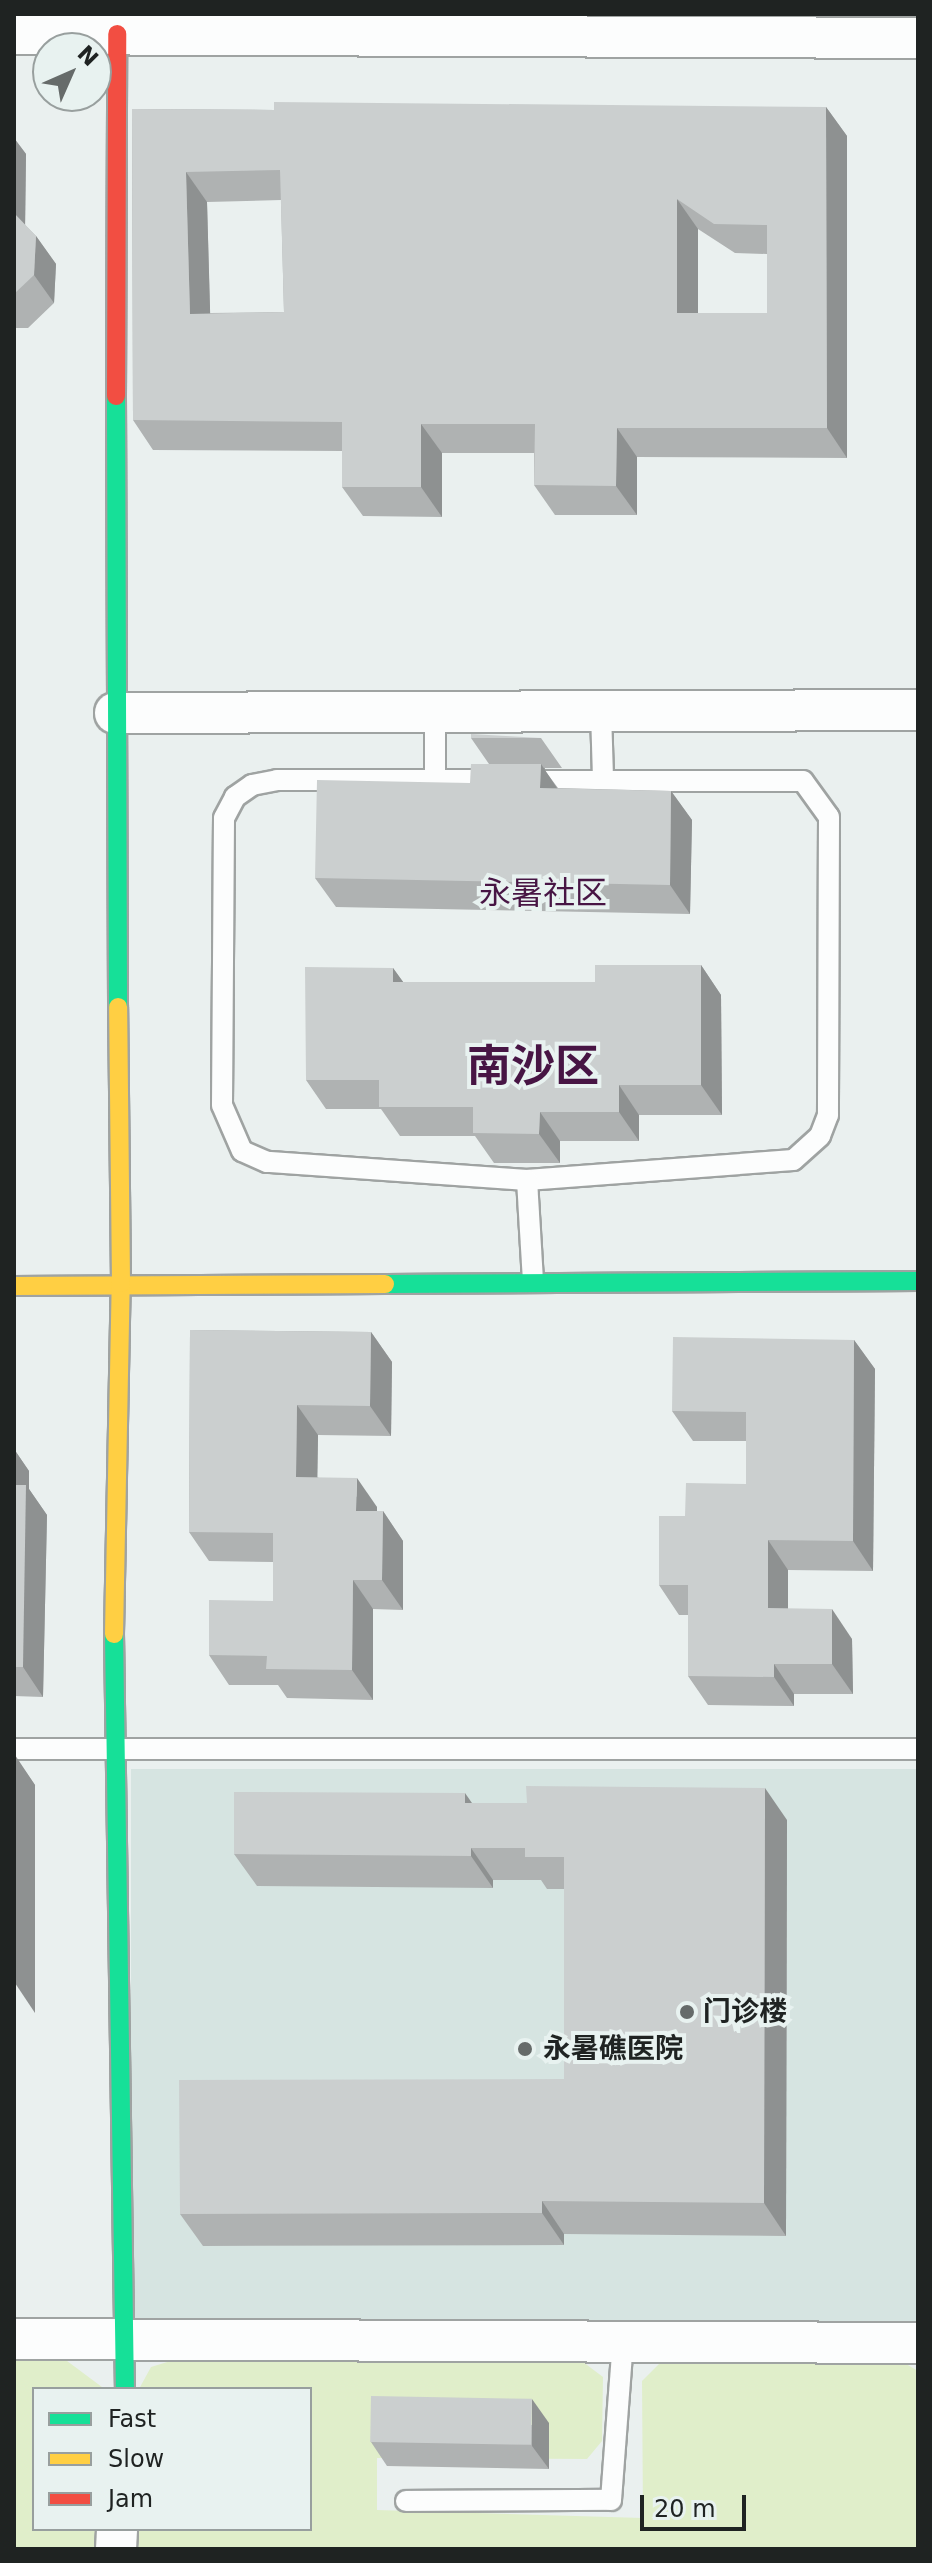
<!DOCTYPE html>
<html>
<head>
<meta charset="utf-8">
<style>
	body { margin:0 }
	#map { position:relative; width:932px; height:2563px; overflow:hidden; background:#eaf0ef; font-family:"DejaVu Sans","Noto Sans SC",sans-serif }
	div>[style] { position:absolute }
	.built>* { inset:0; background:#d6e4e1; transform-origin:0 0 }
	.green>* { inset:0; background:#e0eeca }
	.roads { filter:drop-shadow(2px 0 #9fa3a2) drop-shadow(-2px 0 #9fa3a2) drop-shadow(0 2px #9fa3a2) drop-shadow(0 -2px #9fa3a2) }
	.lane>* { height:20px; margin:-10px; padding:0 10px; transform-origin:10px; border-radius:10px; background:#fcfdfd }
	.street>* { height:40px; margin:-20px; padding:0 20px; transform-origin:20px; border-radius:20px; background:#fcfdfd }
	.fast>* { height:18px; margin:-9px; padding:0 9px; transform-origin:9px; border-radius:9px; background:#16e098 }
	.slow>* { height:18px; margin:-9px; padding:0 9px; transform-origin:9px; border-radius:9px; background:#ffcf43 }
	.jam>* { height:18px; margin:-9px; padding:0 9px; transform-origin:9px; border-radius:9px; background:#f24e42 }
	.wall>* { inset:0; background:#afb2b2; transform-origin:0 0 }
	.shaded-wall>* { inset:0; background:#8e9191 }
	.building>* { inset:0; background:#cbcfcf; transform-origin:0 0 }
	.dots>* { width:22px; height:22px; translate:-50% -50%; box-sizing:border-box; border:4px solid #e8f2f0; border-radius:50% }
	span { translate:-50% -50%; white-space:nowrap; text-align:center; line-height:1.15; -webkit-text-stroke:8px #e8f2f0; paint-order:stroke }
	.poi-label { font-size:28px; color:#1f2322; font-weight:700 }
	.left { translate:0 -50%; text-align:left }
	.quarter-label { font-size:32px; color:#471544 }
	.town-label { font-size:44px; color:#471544; font-weight:700 }
	.frame { position:absolute; inset:0; border:16px solid #1f2322; pointer-events:none }
	.legend { position:absolute; left:32px; top:2387px; width:280px; height:144px; box-sizing:border-box; background:#e8f2f0; border:2px solid #989f9e; margin:0; padding:10px 14px; list-style:none; font-size:24px; color:#1f2322 }
	.legend li { display:flex; align-items:center; gap:16px; height:40px }
	.legend b { width:40px; border:2px solid #989f9e }
	.north { position:absolute; left:32px; top:32px; width:80px; height:80px; box-sizing:border-box; background:#e8f2f0; border:2px solid #989f9e; border-radius:50%; rotate:45deg; font-size:22px; font-weight:700; line-height:32px; text-align:center; color:#1f2322 }
	.north::after { content:''; display:block; margin:auto; width:28px; height:36px; background:#666b6a; clip-path:polygon(50% 0,100% 100%,50% 72%,0 100%) }
	.scale { position:absolute; left:640px; top:2495px; width:106px; height:36px; box-sizing:border-box; border:4px solid #1f2322; border-top:0; padding-left:10px; font-size:24px; line-height:28px; white-space:nowrap; color:#1f2322; -webkit-text-stroke:6px #e8f2f0; paint-order:stroke }
</style>
</head>
<body>
<div id="map">
	<div class="built">
		<i style="left:131px;top:1769px;width:787px;height:558px"></i>
	</div>
	<div class="green">
		<i style="clip-path:polygon(14px 2358px,63px 2358px,102px 2387px,34px 2389px,34px 2529px,101px 2529px,101px 2549px,14px 2549px)"></i>
		<i style="clip-path:polygon(177px 2359px,579px 2359px,603px 2377px,602px 2441px,587px 2459px,377px 2458px,377px 2510px,643px 2518px,642px 2381px,662px 2361px,901px 2361px,918px 2371px,918px 2549px,138px 2549px,138px 2529px,310px 2529px,310px 2389px,139px 2389px,151px 2367px)"></i>
	</div>
	<div class="roads">
		<div class="lane">
			<i style="left:601px;top:711px;width:69px;rotate:88.3deg"></i>
			<i style="left:435px;top:712px;width:68px;rotate:90deg"></i>
			<i style="left:277px;top:780px;width:526px;rotate:0.11deg"></i>
			<i style="left:803px;top:781px;width:44px;rotate:54.2deg"></i>
			<i style="left:829px;top:817px;width:298px;rotate:90.2deg"></i>
			<i style="left:828px;top:1115px;width:22px;rotate:111deg"></i>
			<i style="left:820px;top:1136px;width:36px;rotate:138deg"></i>
			<i style="left:793px;top:1160px;width:267px;rotate:175.7deg"></i>
			<i style="left:527px;top:1180px;width:261px;rotate:-176deg"></i>
			<i style="left:267px;top:1162px;width:27px;rotate:-156deg"></i>
			<i style="left:242px;top:1151px;width:50px;rotate:-113.5deg"></i>
			<i style="left:222px;top:1105px;width:287px;rotate:-89.6deg"></i>
			<i style="left:224px;top:818px;width:24px;rotate:-62deg"></i>
			<i style="left:235px;top:797px;width:21px;rotate:-35deg"></i>
			<i style="left:252px;top:785px;width:25px;rotate:-11deg"></i>
			<i style="left:527px;top:1180px;width:100px;rotate:86.6deg"></i>
			<i style="left:14px;top:1749px;width:904px"></i>
			<i style="left:406px;top:2501px;width:205px;rotate:-0.3deg"></i>
			<i style="left:611px;top:2500px;width:158px;rotate:-85.7deg"></i>
		</div>
		<div class="street">
			<i style="left:14px;top:34px;width:904px;rotate:0.25deg"></i>
			<i style="left:115px;top:713px;width:803px;rotate:-0.21deg"></i>
			<i style="left:14px;top:2339px;width:904px;rotate:0.25deg"></i>
			<i style="left:116px;top:2549px;width:20px;rotate:-87deg"></i>
		</div>
		<div class="fast">
			<i style="left:116px;top:396px;width:611px;rotate:89.81deg"></i>
			<i style="left:385px;top:1284px;width:533px;rotate:-0.32deg"></i>
			<i style="left:114px;top:1634px;width:755px;rotate:89.17deg"></i>
		</div>
		<div class="slow">
			<i style="left:14px;top:1286px;width:371px;rotate:-0.3deg"></i>
			<i style="left:114px;top:1634px;width:351px;rotate:-88.9deg"></i>
			<i style="left:121px;top:1283px;width:276px;rotate:-90.6deg"></i>
		</div>
		<div class="jam">
			<i style="left:116px;top:396px;width:362px;rotate:-89.8deg"></i>
		</div>
	</div>
	<div class="wall">
		<i style="clip-path:polygon(evenodd,826px 107px,847px 136px,847px 458px,637px 457px,637px 515px,555px 515px,534px 485px,534px 453px,442px 453px,442px 517px,363px 516px,342px 487px,342px 451px,153px 450px,133px 420px,132px 109px,274px 110px,826px 107px,281px 200px,284px 312px,210px 313px,207px 202px,281px 200px,826px 107px,698px 229px,735px 253px,767px 254px,767px 313px,698px 313px,698px 229px)"></i>
		<i style="clip-path:polygon(14px 138px,26px 154px,25px 225px,36px 236px,56px 264px,54px 303px,28px 328px,14px 328px)"></i>
		<i style="clip-path:polygon(471px 738px,541px 738px,562px 768px,543px 768px,558px 788px,671px 791px,692px 820px,690px 914px,336px 907px,315px 878px,470px 783px,489px 764px)"></i>
		<i style="clip-path:polygon(701px 965px,721px 995px,722px 1115px,639px 1115px,639px 1141px,560px 1141px,560px 1163px,494px 1163px,475px 1136px,400px 1136px,381px 1109px,326px 1109px,306px 1080px,393px 968px,403px 982px,595px 982px)"></i>
		<i style="clip-path:polygon(190px 1330px,371px 1332px,392px 1362px,391px 1436px,318px 1435px,317px 1477px,377px 1507px,377px 1511px,383px 1511px,403px 1541px,403px 1610px,373px 1609px,373px 1700px,287px 1698px,278px 1685px,229px 1685px,209px 1655px,273px 1601px,273px 1562px,209px 1561px,189px 1532px)"></i>
		<i style="clip-path:polygon(854px 1340px,875px 1369px,873px 1571px,788px 1570px,788px 1609px,852px 1639px,853px 1694px,794px 1694px,794px 1706px,708px 1705px,688px 1676px,688px 1615px,679px 1615px,659px 1585px,685px 1516px,746px 1484px,746px 1441px,693px 1441px,672px 1411px)"></i>
		<i style="clip-path:polygon(14px 1449px,29px 1471px,29px 1489px,47px 1515px,43px 1697px,14px 1696px)"></i>
		<i style="left:14px;top:1755px;width:37px;height:257px;rotate:55deg"></i>
		<i style="clip-path:polygon(472px 1803px,787px 1820px,786px 2236px,564px 2234px,564px 2245px,203px 2246px,180px 2214px,564px 2079px,564px 1889px,547px 1889px,541px 1880px,493px 1880px,493px 1888px,257px 1886px,234px 1854px)"></i>
		<i style="clip-path:polygon(549px 2423px,549px 2469px,387px 2466px,371px 2442px)"></i>
	</div>
	<div class="shaded-wall">
		<i style="clip-path:polygon(826px 107px,847px 136px,847px 458px,827px 428px)"></i>
		<i style="clip-path:polygon(14px 138px,26px 154px,25px 233px,14px 217px)"></i>
		<i style="clip-path:polygon(186px 172px,207px 202px,211px 343px,190px 314px)"></i>
		<i style="clip-path:polygon(677px 199px,698px 229px,698px 342px,677px 313px)"></i>
		<i style="clip-path:polygon(36px 236px,56px 264px,54px 303px,34px 275px)"></i>
		<i style="clip-path:polygon(421px 424px,442px 453px,442px 517px,421px 487px)"></i>
		<i style="clip-path:polygon(617px 428px,637px 457px,637px 515px,616px 486px)"></i>
		<i style="clip-path:polygon(541px 764px,561px 794px,540px 788px)"></i>
		<i style="clip-path:polygon(671px 791px,692px 820px,690px 914px,670px 885px)"></i>
		<i style="clip-path:polygon(701px 965px,721px 995px,722px 1115px,701px 1085px)"></i>
		<i style="clip-path:polygon(393px 968px,414px 997px,393px 982px)"></i>
		<i style="clip-path:polygon(619px 1085px,639px 1115px,639px 1141px,619px 1112px)"></i>
		<i style="clip-path:polygon(540px 1112px,560px 1141px,560px 1163px,539px 1134px)"></i>
		<i style="clip-path:polygon(371px 1332px,392px 1362px,391px 1436px,370px 1406px)"></i>
		<i style="clip-path:polygon(854px 1340px,875px 1369px,873px 1571px,853px 1541px)"></i>
		<i style="clip-path:polygon(297px 1405px,318px 1435px,317px 1506px,296px 1477px)"></i>
		<i style="clip-path:polygon(14px 1449px,29px 1471px,29px 1489px,47px 1515px,43px 1697px,23px 1667px,14px 1492px)"></i>
		<i style="clip-path:polygon(357px 1478px,377px 1507px,377px 1541px,356px 1511px)"></i>
		<i style="clip-path:polygon(383px 1511px,403px 1541px,403px 1610px,382px 1580px)"></i>
		<i style="clip-path:polygon(768px 1540px,788px 1570px,788px 1638px,768px 1608px)"></i>
		<i style="clip-path:polygon(353px 1580px,373px 1609px,373px 1700px,352px 1670px)"></i>
		<i style="clip-path:polygon(832px 1609px,852px 1639px,853px 1694px,832px 1664px)"></i>
		<i style="clip-path:polygon(774px 1664px,794px 1694px,794px 1706px,774px 1677px)"></i>
		<i style="clip-path:polygon(15px 1755px,35px 1785px,35px 2013px,15px 1983px)"></i>
		<i style="clip-path:polygon(765px 1788px,787px 1820px,786px 2236px,764px 2203px)"></i>
		<i style="clip-path:polygon(465px 1793px,488px 1826px,465px 1803px)"></i>
		<i style="clip-path:polygon(471px 1848px,493px 1880px,493px 1888px,471px 1856px)"></i>
		<i style="clip-path:polygon(542px 2201px,564px 2234px,564px 2245px,542px 2213px)"></i>
		<i style="clip-path:polygon(532px 2399px,549px 2423px,549px 2469px,532px 2446px)"></i>
	</div>
	<div class="building">
		<i style="clip-path:polygon(evenodd,274px 102px,826px 107px,827px 428px,617px 428px,616px 486px,534px 485px,535px 424px,421px 424px,421px 487px,342px 487px,342px 422px,133px 420px,132px 109px,274px 110px,274px 102px,280px 170px,284px 312px,190px 314px,186px 172px,280px 170px,274px 102px,677px 199px,714px 224px,767px 225px,767px 313px,677px 313px,677px 199px)"></i>
		<i style="clip-path:polygon(14px 213px,36px 236px,34px 275px,14px 294px)"></i>
		<i style="clip-path:polygon(471px 734px,541px 738px,471px 738px)"></i>
		<i style="clip-path:polygon(471px 764px,541px 764px,540px 788px,671px 791px,670px 885px,315px 878px,317px 780px,470px 783px)"></i>
		<i style="clip-path:polygon(595px 965px,701px 965px,701px 1085px,619px 1085px,619px 1112px,540px 1112px,539px 1134px,473px 1133px,473px 1107px,379px 1107px,379px 1080px,306px 1080px,305px 967px,393px 968px,393px 982px,595px 982px)"></i>
		<i style="clip-path:polygon(190px 1330px,371px 1332px,370px 1406px,297px 1405px,296px 1477px,357px 1478px,356px 1511px,383px 1511px,382px 1580px,353px 1580px,352px 1670px,266px 1669px,267px 1656px,209px 1655px,209px 1600px,273px 1601px,273px 1533px,189px 1532px)"></i>
		<i style="clip-path:polygon(673px 1337px,854px 1340px,853px 1541px,768px 1540px,768px 1608px,832px 1609px,832px 1664px,774px 1664px,774px 1677px,688px 1676px,688px 1585px,659px 1585px,659px 1516px,685px 1516px,686px 1483px,746px 1484px,746px 1412px,672px 1411px)"></i>
		<i style="clip-path:polygon(14px 1485px,26px 1485px,23px 1667px,14px 1667px)"></i>
		<i style="left:14px;top:1755px;width:1px;height:228px"></i>
		<i style="clip-path:polygon(526px 1786px,765px 1788px,764px 2203px,542px 2201px,542px 2213px,180px 2214px,179px 2080px,564px 2079px,564px 1857px,525px 1857px,525px 1848px,471px 1848px,471px 1856px,234px 1854px,234px 1792px,465px 1793px,465px 1803px,527px 1803px)"></i>
		<i style="left:371px;top:2396px;width:161px;height:46px;rotate:1deg"></i>
	</div>
	<div class="dots">
		<i style="left:687px;top:2012px;background:#666b6a"></i>
		<i style="left:525px;top:2049px;background:#666b6a"></i>
	</div>
	<div class="poi-label">
		<span class="left" style="left:703px;top:2012px">门诊楼</span>
		<span class="left" style="left:543px;top:2049px">永暑礁医院</span>
	</div>
	<div class="quarter-label">
		<span style="left:543px;top:893px">永暑社区</span>
	</div>
	<div class="town-label">
		<span style="left:533px;top:1066px">南沙区</span>
	</div>
	<div class="frame"></div>
	<ul class="legend">
	<li><b style="height:10px;background:#16e098"></b>Fast</li>
	<li><b style="height:10px;background:#ffcf43"></b>Slow</li>
	<li><b style="height:10px;background:#f24e42"></b>Jam</li>
	</ul>
	<div class="north">N</div>
	<div class="scale">20 m</div>
</div>
</body>
</html>
